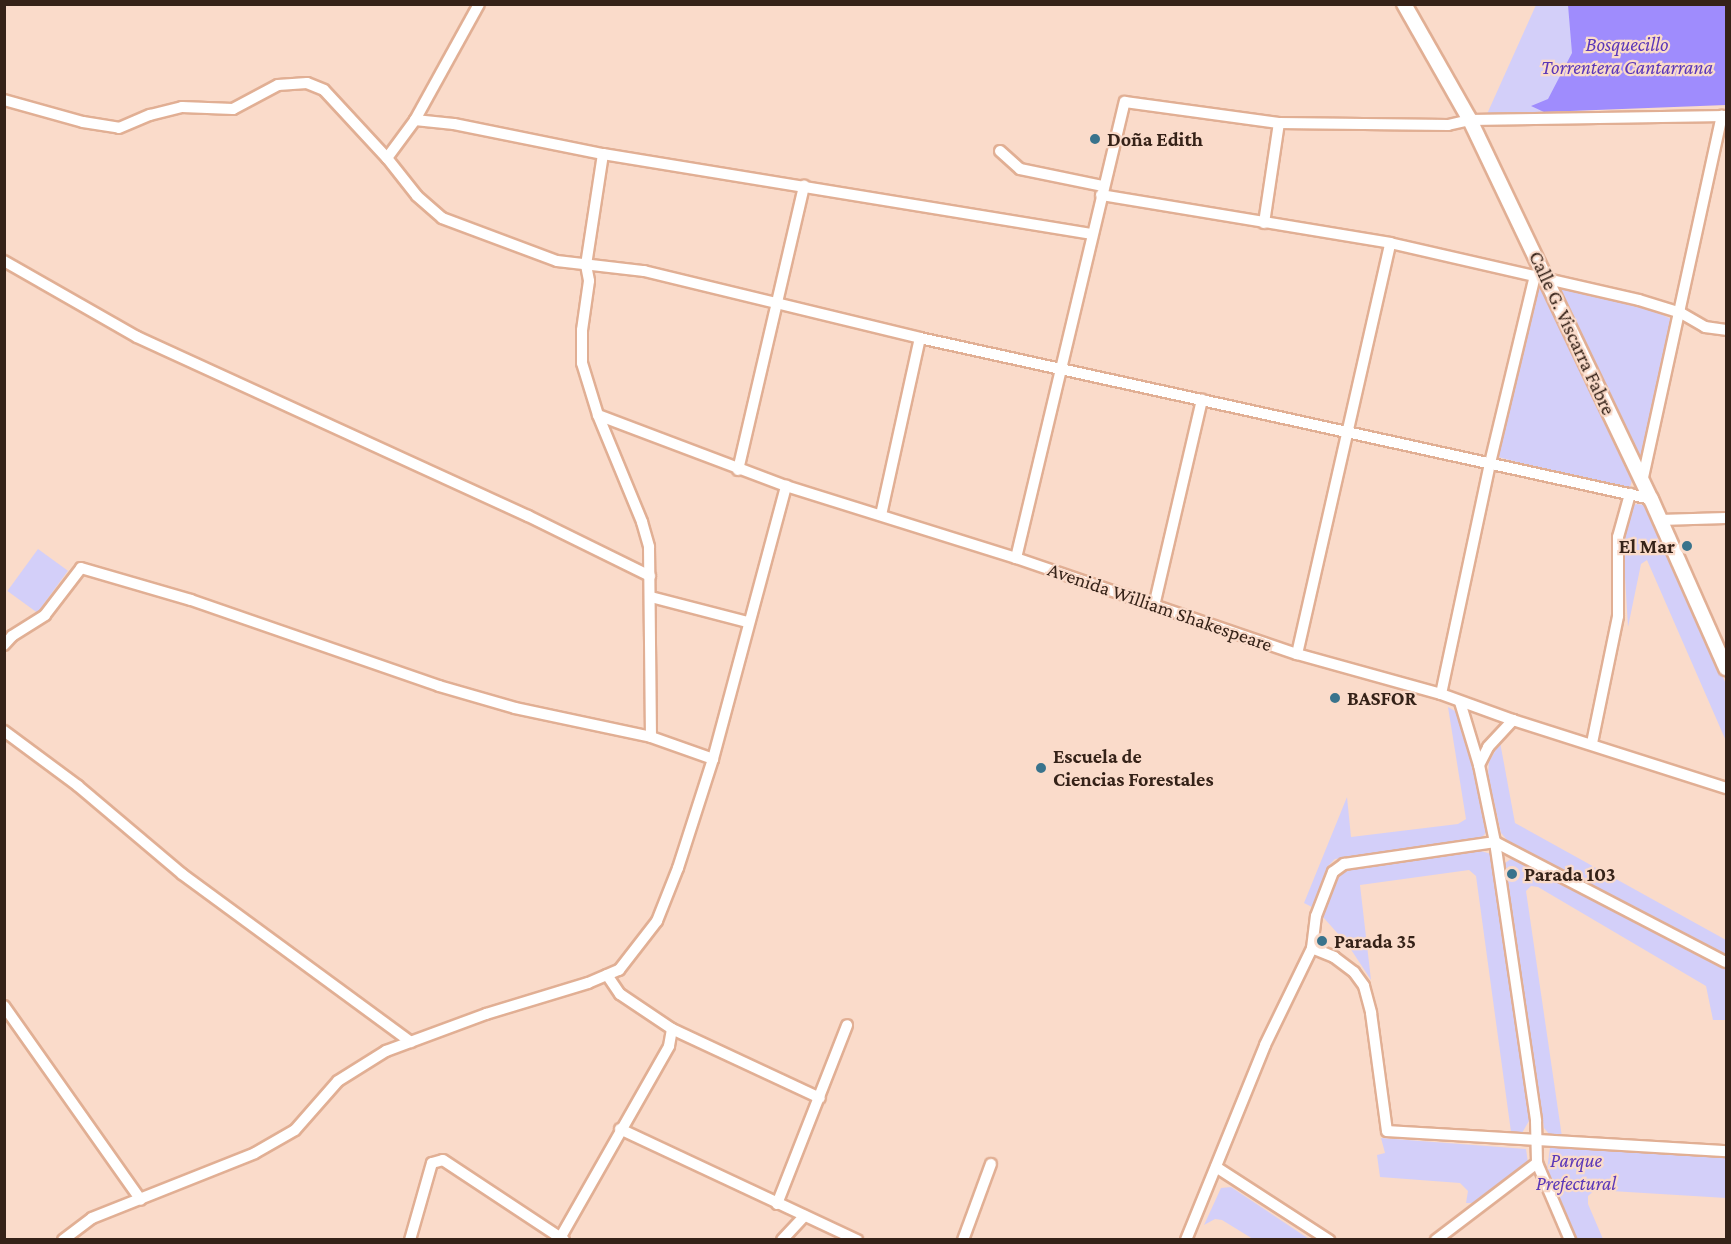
<!DOCTYPE html>
<html>
<head>
<meta charset="utf-8">
<style>
	body { margin:0 }
	#map { position:relative; width:1731px; height:1244px; overflow:hidden; background:#fadbca; font-family:"Crimson Pro",serif }
	div>[style] { position:absolute }
	.green>* { inset:0; background:#d3cff9; transform-origin:0 0 }
	.forest>* { inset:0; background:#9f8cfd }
	.roads { filter:drop-shadow(2px 0 #e1af94) drop-shadow(-2px 0 #e1af94) drop-shadow(0 2px #e1af94) drop-shadow(0 -2px #e1af94) }
	.minor>* { height:10px; margin:-5px; padding:0 5px; transform-origin:5px; border-radius:5px; background:#fff }
	.tertiary>* { height:14px; margin:-7px; padding:0 7px; transform-origin:7px; border-radius:7px; background:#fff }
	.dots>* { width:16px; height:16px; translate:-50% -50%; box-sizing:border-box; border:3px solid #fadbca; border-radius:50% }
	span { translate:-50% -50%; white-space:nowrap; text-align:center; line-height:1.15; -webkit-text-stroke:4.5px #fadbca; paint-order:stroke }
	.park-label { font-size:20px; color:#5b37b8; font-style:italic }
	.poi-label { font-size:20px; color:#352218; font-weight:700 }
	.left { translate:0 -50%; text-align:left }
	.right { translate:-100% -50%; text-align:right }
	.street-label { font-size:20px; color:#352218 }
	.frame { position:absolute; inset:0; border:6px solid #352218; pointer-events:none }
</style>
</head>
<body>
<div id="map">
	<div class="green">
		<i style="clip-path:polygon(1536px 5px,1726px 5px,1726px 104px,1487px 114px)"></i>
		<i style="clip-path:polygon(1540px 284px,1632px 480px,1629px 491px,1498px 457px)"></i>
		<i style="clip-path:polygon(1558px 286px,1635px 301px,1673px 320px,1642px 465px)"></i>
		<i style="clip-path:polygon(1636px 504px,1644px 505px,1651px 517px,1726px 684px,1726px 741px,1647px 560px,1641px 564px,1628px 627px,1623px 543px,1631px 509px)"></i>
		<i style="left:38px;top:549px;width:37px;height:52px;rotate:36deg"></i>
		<i style="clip-path:polygon(1448px 707px,1455px 711px,1459px 718px,1489px 829px,1485px 834px,1480px 839px,1335px 859px,1328px 866px,1312px 907px,1304px 903px,1347px 797px,1351px 837px,1458px 824px,1466px 819px)"></i>
		<i style="clip-path:polygon(1500px 742px,1515px 823px,1726px 940px,1726px 954px,1721px 954px,1508px 841px,1501px 833px,1488px 776px,1489px 762px)"></i>
		<i style="clip-path:polygon(1481px 851px,1491px 854px,1527px 1100px,1529px 1121px,1522px 1133px,1511px 1132px,1476px 876px,1469px 870px,1360px 885px,1371px 980px,1348px 945px,1323px 917px,1334px 881px,1339px 874px,1350px 869px)"></i>
		<i style="clip-path:polygon(1511px 859px,1518px 859px,1726px 969px,1726px 1020px,1713px 1020px,1706px 986px,1538px 887px,1531px 886px,1526px 891px,1562px 1137px,1550px 1135px,1544px 1128px,1505px 863px)"></i>
		<i style="clip-path:polygon(1381px 1138px,1526px 1149px,1528px 1163px,1477px 1203px,1466px 1203px,1468px 1191px,1460px 1183px,1380px 1177px,1377px 1155px,1385px 1153px)"></i>
		<i style="clip-path:polygon(1558px 1146px,1726px 1156px,1726px 1198px,1595px 1190px,1588px 1196px,1588px 1204px,1603px 1239px,1574px 1239px,1547px 1169px,1550px 1148px)"></i>
		<i style="clip-path:polygon(1231px 1187px,1309px 1239px,1253px 1239px,1222px 1220px,1215px 1219px,1204px 1225px,1221px 1188px)"></i>
	</div>
	<div class="forest">
		<i style="clip-path:polygon(1568px 5px,1726px 5px,1726px 105px,1544px 112px,1531px 106px,1548px 99px,1572px 53px)"></i>
	</div>
	<div class="roads">
		<div class="minor">
			<i style="left:4px;top:100px;width:82px;rotate:15.6deg"></i>
			<i style="left:83px;top:122px;width:36px;rotate:9deg"></i>
			<i style="left:119px;top:128px;width:34px;rotate:-23deg"></i>
			<i style="left:150px;top:115px;width:33px;rotate:-14deg"></i>
			<i style="left:182px;top:107px;width:51px;rotate:2.2deg"></i>
			<i style="left:233px;top:109px;width:51px;rotate:-28.1deg"></i>
			<i style="left:278px;top:85px;width:29px;rotate:-4deg"></i>
			<i style="left:307px;top:83px;width:18px;rotate:22deg"></i>
			<i style="left:324px;top:90px;width:93px;rotate:47.2deg"></i>
			<i style="left:387px;top:158px;width:48px;rotate:51.7deg"></i>
			<i style="left:417px;top:196px;width:33px;rotate:41deg"></i>
			<i style="left:442px;top:218px;width:123px;rotate:20.5deg"></i>
			<i style="left:557px;top:261px;width:88px;rotate:6.6deg"></i>
			<i style="left:644px;top:271px;width:284px;rotate:13.6deg"></i>
			<i style="left:920px;top:338px;width:749px;rotate:12.42deg"></i>
			<i style="left:415px;top:120px;width:39px;rotate:6deg"></i>
			<i style="left:454px;top:124px;width:152px;rotate:11.4deg"></i>
			<i style="left:603px;top:154px;width:496px;rotate:9.3deg"></i>
			<i style="left:1000px;top:151px;width:27px;rotate:42deg"></i>
			<i style="left:1020px;top:169px;width:85px;rotate:11.6deg"></i>
			<i style="left:603px;top:154px;width:112px;rotate:98.7deg"></i>
			<i style="left:586px;top:265px;width:16px;rotate:79deg"></i>
			<i style="left:589px;top:281px;width:49px;rotate:98.1deg"></i>
			<i style="left:582px;top:330px;width:33px;rotate:90deg"></i>
			<i style="left:582px;top:363px;width:54px;rotate:72.9deg"></i>
			<i style="left:598px;top:415px;width:116px;rotate:67.6deg"></i>
			<i style="left:642px;top:522px;width:26px;rotate:74deg"></i>
			<i style="left:649px;top:547px;width:190px;rotate:89.4deg"></i>
			<i style="left:387px;top:158px;width:47px;rotate:-53.6deg"></i>
			<i style="left:415px;top:120px;width:132px;rotate:-61.1deg"></i>
			<i style="left:1101px;top:195px;width:293px;rotate:9.4deg"></i>
			<i style="left:1390px;top:243px;width:255px;rotate:12.9deg"></i>
			<i style="left:1639px;top:300px;width:44px;rotate:17.2deg"></i>
			<i style="left:1681px;top:313px;width:28px;rotate:30deg"></i>
			<i style="left:1705px;top:327px;width:21px;rotate:8deg"></i>
			<i style="left:1264px;top:223px;width:101px;rotate:-81.5deg"></i>
			<i style="left:4px;top:261px;width:153px;rotate:29.7deg"></i>
			<i style="left:137px;top:337px;width:430px;rotate:24.6deg"></i>
			<i style="left:528px;top:516px;width:136px;rotate:26.2deg"></i>
			<i style="left:598px;top:415px;width:201px;rotate:20.7deg"></i>
			<i style="left:786px;top:486px;width:241px;rotate:17.4deg"></i>
			<i style="left:1016px;top:558px;width:297px;rotate:18.9deg"></i>
			<i style="left:1297px;top:654px;width:149px;rotate:15.5deg"></i>
			<i style="left:1441px;top:694px;width:77px;rotate:19.9deg"></i>
			<i style="left:1513px;top:720px;width:224px;rotate:17.7deg"></i>
			<i style="left:738px;top:470px;width:292px;rotate:-76.9deg"></i>
			<i style="left:1642px;top:482px;width:375px;rotate:-77.7deg"></i>
			<i style="left:881px;top:515px;width:181px;rotate:-77.6deg"></i>
			<i style="left:1660px;top:520px;width:66px;rotate:-1.7deg"></i>
			<i style="left:1016px;top:558px;width:469px;rotate:-76.6deg"></i>
			<i style="left:1125px;top:102px;width:155px;rotate:7.8deg"></i>
			<i style="left:1279px;top:123px;width:169px;rotate:0.7deg"></i>
			<i style="left:1448px;top:125px;width:23px;rotate:-13deg"></i>
			<i style="left:1470px;top:120px;width:256px;rotate:-0.9deg"></i>
			<i style="left:651px;top:597px;width:100px;rotate:14.5deg"></i>
			<i style="left:1154px;top:606px;width:212px;rotate:-76.9deg"></i>
			<i style="left:4px;top:645px;width:12px;rotate:-48deg"></i>
			<i style="left:12px;top:636px;width:39px;rotate:-32deg"></i>
			<i style="left:45px;top:615px;width:59px;rotate:-52.5deg"></i>
			<i style="left:81px;top:568px;width:115px;rotate:16.2deg"></i>
			<i style="left:191px;top:600px;width:262px;rotate:19.1deg"></i>
			<i style="left:439px;top:686px;width:79px;rotate:16.1deg"></i>
			<i style="left:515px;top:708px;width:139px;rotate:12deg"></i>
			<i style="left:651px;top:737px;width:66px;rotate:19.5deg"></i>
			<i style="left:1297px;top:654px;width:421px;rotate:-77.2deg"></i>
			<i style="left:1441px;top:694px;width:236px;rotate:-78deg"></i>
			<i style="left:1490px;top:463px;width:193px;rotate:-76.5deg"></i>
			<i style="left:1460px;top:702px;width:66px;rotate:73.2deg"></i>
			<i style="left:1479px;top:765px;width:79px;rotate:78.3deg"></i>
			<i style="left:1495px;top:842px;width:282px;rotate:81.6deg"></i>
			<i style="left:1536px;top:1121px;width:42px;rotate:88.6deg"></i>
			<i style="left:1537px;top:1163px;width:84px;rotate:66.8deg"></i>
			<i style="left:4px;top:731px;width:92px;rotate:36.6deg"></i>
			<i style="left:78px;top:786px;width:136px;rotate:40.2deg"></i>
			<i style="left:182px;top:874px;width:284px;rotate:36.3deg"></i>
			<i style="left:1592px;top:743px;width:130px;rotate:-78.4deg"></i>
			<i style="left:1618px;top:616px;width:79px;rotate:-90deg"></i>
			<i style="left:1618px;top:537px;width:45px;rotate:-74.4deg"></i>
			<i style="left:1479px;top:765px;width:20px;rotate:-63deg"></i>
			<i style="left:1488px;top:747px;width:37px;rotate:-47deg"></i>
			<i style="left:1495px;top:842px;width:260px;rotate:27.5deg"></i>
			<i style="left:1312px;top:948px;width:24px;rotate:22deg"></i>
			<i style="left:1334px;top:957px;width:25px;rotate:37deg"></i>
			<i style="left:1354px;top:972px;width:17px;rotate:54deg"></i>
			<i style="left:1364px;top:986px;width:28px;rotate:75deg"></i>
			<i style="left:1371px;top:1013px;width:119px;rotate:82.3deg"></i>
			<i style="left:1387px;top:1131px;width:340px;rotate:3.4deg"></i>
			<i style="left:607px;top:975px;width:23px;rotate:56deg"></i>
			<i style="left:620px;top:994px;width:63px;rotate:33.9deg"></i>
			<i style="left:672px;top:1029px;width:163px;rotate:25deg"></i>
			<i style="left:4px;top:1006px;width:237px;rotate:54.8deg"></i>
			<i style="left:620px;top:1129px;width:262px;rotate:25.1deg"></i>
			<i style="left:1216px;top:1167px;width:135px;rotate:32.9deg"></i>
			<i style="left:777px;top:1204px;width:192px;rotate:-68.6deg"></i>
			<i style="left:63px;top:1240px;width:36px;rotate:-37deg"></i>
			<i style="left:92px;top:1218px;width:175px;rotate:-21.7deg"></i>
			<i style="left:255px;top:1153px;width:46px;rotate:-29.9deg"></i>
			<i style="left:295px;top:1130px;width:65px;rotate:-48.7deg"></i>
			<i style="left:338px;top:1081px;width:57px;rotate:-32deg"></i>
			<i style="left:386px;top:1051px;width:107px;rotate:-20.3deg"></i>
			<i style="left:486px;top:1014px;width:107px;rotate:-16.9deg"></i>
			<i style="left:588px;top:983px;width:34px;rotate:-23deg"></i>
			<i style="left:619px;top:970px;width:62px;rotate:-52.2deg"></i>
			<i style="left:657px;top:921px;width:57px;rotate:-68.4deg"></i>
			<i style="left:678px;top:868px;width:114px;rotate:-72.2deg"></i>
			<i style="left:713px;top:759px;width:283px;rotate:-75deg"></i>
			<i style="left:410px;top:1240px;width:80px;rotate:-74.1deg"></i>
			<i style="left:432px;top:1163px;width:11px;rotate:-15deg"></i>
			<i style="left:443px;top:1160px;width:145px;rotate:33.5deg"></i>
			<i style="left:559px;top:1240px;width:223px;rotate:-60.4deg"></i>
			<i style="left:669px;top:1046px;width:17px;rotate:-80deg"></i>
			<i style="left:782px;top:1240px;width:33px;rotate:-47deg"></i>
			<i style="left:963px;top:1240px;width:81px;rotate:-69.8deg"></i>
			<i style="left:1186px;top:1240px;width:210px;rotate:-67.9deg"></i>
			<i style="left:1265px;top:1045px;width:108px;rotate:-64.1deg"></i>
			<i style="left:1312px;top:948px;width:32px;rotate:-83deg"></i>
			<i style="left:1316px;top:916px;width:47px;rotate:-68.9deg"></i>
			<i style="left:1333px;top:872px;width:14px;rotate:-36deg"></i>
			<i style="left:1344px;top:864px;width:153px;rotate:-8.3deg"></i>
			<i style="left:1436px;top:1240px;width:127px;rotate:-37.3deg"></i>
		</div>
		<div class="tertiary">
			<i style="left:1404px;top:4px;width:133px;rotate:60.4deg"></i>
			<i style="left:1470px;top:120px;width:420px;rotate:64.5deg"></i>
			<i style="left:1651px;top:499px;width:185px;rotate:66.1deg"></i>
		</div>
	</div>
	<div class="dots">
		<i style="left:1095px;top:139px;background:#39738c"></i>
		<i style="left:1687px;top:546px;background:#39738c"></i>
		<i style="left:1335px;top:698px;background:#39738c"></i>
		<i style="left:1041px;top:768px;background:#39738c"></i>
		<i style="left:1512px;top:874px;background:#39738c"></i>
		<i style="left:1322px;top:941px;background:#39738c"></i>
	</div>
	<div class="park-label">
		<span style="left:1627px;top:56px">Bosquecillo<br>Torrentera Cantarrana</span>
		<span style="left:1576px;top:1172px">Parque<br>Prefectural</span>
	</div>
	<div class="poi-label">
		<span class="left" style="left:1107px;top:139px">Doña Edith</span>
		<span class="right" style="left:1675px;top:546px">El Mar</span>
		<span class="left" style="left:1347px;top:698px">BASFOR</span>
		<span class="left" style="left:1053px;top:768px">Escuela de<br>Ciencias Forestales</span>
		<span class="left" style="left:1524px;top:874px">Parada 103</span>
		<span class="left" style="left:1334px;top:941px">Parada 35</span>
	</div>
	<div class="street-label">
		<span style="left:1572px;top:333px;rotate:65deg">Calle G. Viscarra Fabre</span>
		<span style="left:1160px;top:607px;rotate:19deg">Avenida William Shakespeare</span>
	</div>
	<div class="frame"></div>
</div>
</body>
</html>
